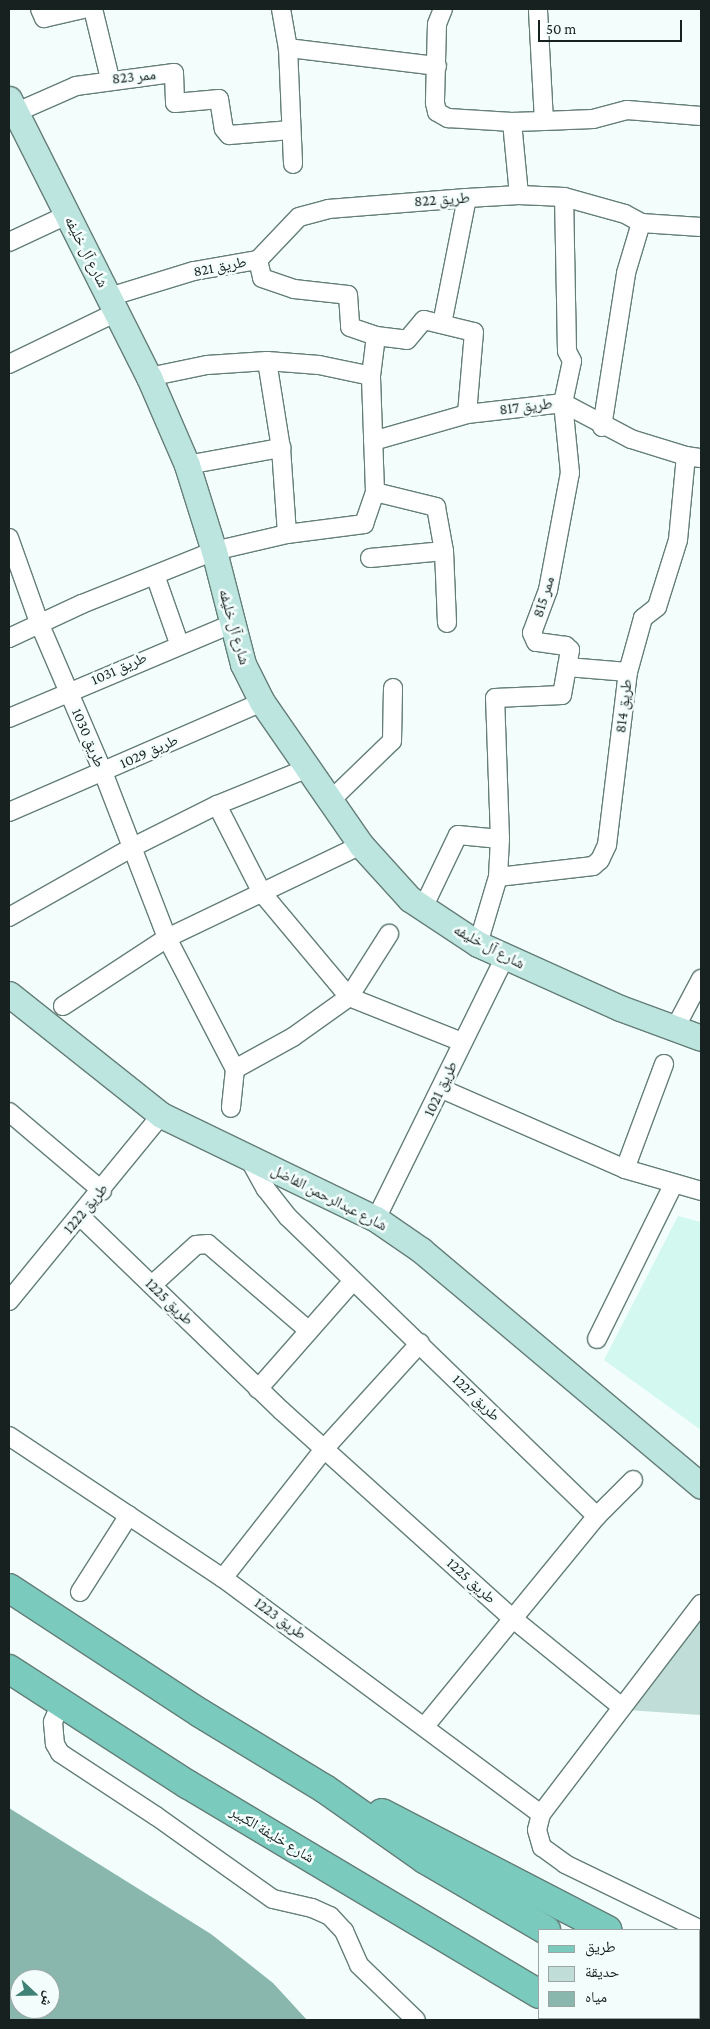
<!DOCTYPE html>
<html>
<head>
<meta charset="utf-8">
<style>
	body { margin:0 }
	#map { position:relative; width:710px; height:2029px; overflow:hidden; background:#f3fefc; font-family:"Crimson Pro","Noto Naskh Arabic",serif }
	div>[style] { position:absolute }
	.built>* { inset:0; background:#d2f8ef }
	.green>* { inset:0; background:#c0ded7 }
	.water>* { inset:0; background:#8ab7ad }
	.roads { filter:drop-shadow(1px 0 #657e78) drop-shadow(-1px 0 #657e78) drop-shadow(0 1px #657e78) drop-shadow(0 -1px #657e78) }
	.street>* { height:18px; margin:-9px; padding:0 9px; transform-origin:9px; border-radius:9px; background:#fff }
	.secondary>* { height:25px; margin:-12.5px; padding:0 12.5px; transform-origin:12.5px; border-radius:12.5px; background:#bde5df }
	.primary>* { height:28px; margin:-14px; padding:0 14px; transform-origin:14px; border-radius:14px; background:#7acbbe }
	span { translate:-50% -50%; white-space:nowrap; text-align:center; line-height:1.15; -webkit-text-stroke:5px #f3fefc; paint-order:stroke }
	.street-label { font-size:15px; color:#17211f }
	.frame { position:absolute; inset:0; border:10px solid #17211f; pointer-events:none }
	.legend { position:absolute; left:538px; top:1929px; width:162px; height:90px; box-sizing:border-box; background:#f3fefc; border:1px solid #9ba6a4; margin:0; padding:6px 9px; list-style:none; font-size:15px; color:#17211f }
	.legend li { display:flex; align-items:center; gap:10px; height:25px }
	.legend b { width:25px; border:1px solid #9ba6a4 }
	.north { position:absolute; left:10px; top:1969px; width:50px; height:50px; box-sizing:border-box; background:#f3fefc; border:1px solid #9ba6a4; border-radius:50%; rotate:111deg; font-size:14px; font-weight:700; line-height:20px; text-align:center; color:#17211f }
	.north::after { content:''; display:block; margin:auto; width:18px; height:22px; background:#408376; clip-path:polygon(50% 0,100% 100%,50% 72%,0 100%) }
	.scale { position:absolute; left:538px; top:20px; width:144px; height:22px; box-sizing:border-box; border:2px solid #17211f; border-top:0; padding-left:6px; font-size:15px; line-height:18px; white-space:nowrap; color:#17211f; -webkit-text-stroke:4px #f3fefc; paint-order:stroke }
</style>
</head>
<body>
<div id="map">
	<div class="built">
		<i style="clip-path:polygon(678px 1216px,701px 1222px,701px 1430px,604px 1360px)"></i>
	</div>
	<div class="green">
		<i style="clip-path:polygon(701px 1618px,701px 1715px,627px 1710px)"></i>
	</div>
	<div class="water">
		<i style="clip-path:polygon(evenodd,9px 1808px,211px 1934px,273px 1983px,307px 2020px,9px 2020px,9px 1808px,20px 1979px,50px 1979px,50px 2009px,20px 2009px,20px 1979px)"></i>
	</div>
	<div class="roads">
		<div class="street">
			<i style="left:40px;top:9px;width:10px;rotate:66deg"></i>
			<i style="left:44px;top:18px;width:39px;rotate:-13deg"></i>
			<i style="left:93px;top:9px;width:72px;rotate:76.3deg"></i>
			<i style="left:281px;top:9px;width:40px;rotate:80deg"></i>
			<i style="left:288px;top:48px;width:116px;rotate:87.5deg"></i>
			<i style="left:443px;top:9px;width:16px;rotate:112deg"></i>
			<i style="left:437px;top:24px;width:79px;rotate:91.5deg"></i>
			<i style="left:435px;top:103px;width:9px;rotate:77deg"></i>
			<i style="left:437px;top:112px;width:13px;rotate:29deg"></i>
			<i style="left:448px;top:118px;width:64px;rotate:3.6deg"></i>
			<i style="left:512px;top:122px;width:32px;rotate:-2deg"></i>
			<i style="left:544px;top:121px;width:112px;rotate:-93.1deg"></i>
			<i style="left:288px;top:48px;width:150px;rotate:6.9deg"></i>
			<i style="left:17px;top:112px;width:64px;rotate:-23.8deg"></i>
			<i style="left:76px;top:86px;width:99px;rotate:-7.6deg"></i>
			<i style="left:174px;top:73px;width:30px;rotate:88deg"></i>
			<i style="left:175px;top:103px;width:44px;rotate:-5.2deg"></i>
			<i style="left:219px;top:99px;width:30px;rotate:81deg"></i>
			<i style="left:224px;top:129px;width:8px;rotate:50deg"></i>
			<i style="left:229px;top:135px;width:62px;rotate:-4.6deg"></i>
			<i style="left:544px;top:121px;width:49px;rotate:-2.3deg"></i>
			<i style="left:593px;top:119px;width:35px;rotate:-15deg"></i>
			<i style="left:627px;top:110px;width:74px;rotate:4.6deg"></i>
			<i style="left:512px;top:122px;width:73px;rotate:84.5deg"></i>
			<i style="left:9px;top:242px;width:64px;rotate:-25deg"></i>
			<i style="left:258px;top:260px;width:59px;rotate:-46.4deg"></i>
			<i style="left:299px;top:217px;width:30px;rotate:-15deg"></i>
			<i style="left:328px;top:209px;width:139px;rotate:-4.5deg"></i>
			<i style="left:467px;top:198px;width:52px;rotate:-3.3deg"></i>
			<i style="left:519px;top:195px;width:45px;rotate:2.5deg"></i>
			<i style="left:564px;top:197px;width:63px;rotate:15.6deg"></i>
			<i style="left:625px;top:214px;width:18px;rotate:29deg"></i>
			<i style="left:641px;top:223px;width:60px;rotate:3.8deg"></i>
			<i style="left:109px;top:297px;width:89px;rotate:-17deg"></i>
			<i style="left:194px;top:271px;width:65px;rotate:-9.8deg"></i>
			<i style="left:258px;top:260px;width:18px;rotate:77deg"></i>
			<i style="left:262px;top:278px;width:34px;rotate:19deg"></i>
			<i style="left:294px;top:289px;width:54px;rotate:6.3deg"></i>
			<i style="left:348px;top:295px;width:32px;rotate:86deg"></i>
			<i style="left:350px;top:327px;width:28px;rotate:19deg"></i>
			<i style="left:376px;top:336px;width:31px;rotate:7deg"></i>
			<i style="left:407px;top:340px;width:26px;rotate:-50deg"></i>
			<i style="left:424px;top:320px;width:51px;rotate:13.5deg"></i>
			<i style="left:474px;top:332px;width:82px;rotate:94.9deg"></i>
			<i style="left:442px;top:324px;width:128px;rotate:-78.8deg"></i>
			<i style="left:267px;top:361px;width:88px;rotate:80.9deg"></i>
			<i style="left:281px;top:448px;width:86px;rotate:86deg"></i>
			<i style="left:9px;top:364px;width:120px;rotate:-25.7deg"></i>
			<i style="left:149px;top:377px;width:59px;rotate:-11.7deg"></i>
			<i style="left:207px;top:365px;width:60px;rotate:-3.8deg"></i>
			<i style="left:267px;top:361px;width:52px;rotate:4.4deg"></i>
			<i style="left:319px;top:365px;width:53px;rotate:11.9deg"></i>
			<i style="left:602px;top:427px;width:156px;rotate:-81.1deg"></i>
			<i style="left:626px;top:273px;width:52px;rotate:-73.3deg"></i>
			<i style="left:373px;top:441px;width:98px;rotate:-16deg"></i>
			<i style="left:467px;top:414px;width:97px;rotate:-6.5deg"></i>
			<i style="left:563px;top:403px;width:77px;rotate:27.9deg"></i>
			<i style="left:631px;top:439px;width:58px;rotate:17.2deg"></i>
			<i style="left:686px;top:456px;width:15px;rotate:8deg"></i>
			<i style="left:187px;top:465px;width:96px;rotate:-10.3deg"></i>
			<i style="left:375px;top:492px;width:63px;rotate:13.8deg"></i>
			<i style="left:436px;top:507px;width:45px;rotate:79.7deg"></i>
			<i style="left:444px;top:551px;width:72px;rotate:87.6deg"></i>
			<i style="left:9px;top:538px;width:92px;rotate:70.4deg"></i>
			<i style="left:40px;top:625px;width:160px;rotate:66.8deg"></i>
			<i style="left:103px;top:772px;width:178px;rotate:68.9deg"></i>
			<i style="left:167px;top:938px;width:148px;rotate:62.6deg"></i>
			<i style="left:235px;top:1069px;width:39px;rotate:96deg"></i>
			<i style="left:370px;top:558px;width:74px;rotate:-5.4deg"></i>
			<i style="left:155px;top:575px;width:72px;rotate:70.6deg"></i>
			<i style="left:9px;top:638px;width:81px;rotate:-25deg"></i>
			<i style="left:82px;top:604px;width:142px;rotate:-21.9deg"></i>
			<i style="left:214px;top:551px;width:75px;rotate:-13.1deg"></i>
			<i style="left:287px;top:534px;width:78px;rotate:-7.4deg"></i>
			<i style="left:364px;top:524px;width:34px;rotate:-71deg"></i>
			<i style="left:375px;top:492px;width:116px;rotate:-92deg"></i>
			<i style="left:371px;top:376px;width:40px;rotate:-82.9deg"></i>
			<i style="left:567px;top:667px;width:61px;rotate:4.7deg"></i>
			<i style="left:9px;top:718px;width:241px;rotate:-22.9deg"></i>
			<i style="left:330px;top:801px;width:86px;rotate:-44.1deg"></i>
			<i style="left:392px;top:741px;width:53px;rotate:-88.9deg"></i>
			<i style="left:217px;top:805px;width:99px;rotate:62.9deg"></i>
			<i style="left:262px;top:893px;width:136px;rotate:50.1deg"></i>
			<i style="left:349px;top:997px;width:122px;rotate:21.7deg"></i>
			<i style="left:9px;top:812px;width:276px;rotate:-23.5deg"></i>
			<i style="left:498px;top:877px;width:96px;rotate:-6.6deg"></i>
			<i style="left:593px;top:866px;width:9px;rotate:-41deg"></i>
			<i style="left:600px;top:860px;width:17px;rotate:-65deg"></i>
			<i style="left:607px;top:845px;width:174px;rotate:-83.1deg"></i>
			<i style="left:628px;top:672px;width:56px;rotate:-74.5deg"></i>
			<i style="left:643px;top:618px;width:18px;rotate:-38deg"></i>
			<i style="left:657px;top:607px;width:70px;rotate:-72.6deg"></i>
			<i style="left:678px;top:540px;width:84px;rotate:-84.6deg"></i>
			<i style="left:422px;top:910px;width:83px;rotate:-64.4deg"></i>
			<i style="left:458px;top:835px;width:42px;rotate:5.4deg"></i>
			<i style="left:9px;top:917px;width:140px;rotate:-29.5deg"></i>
			<i style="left:131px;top:848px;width:96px;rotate:-26.6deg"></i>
			<i style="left:217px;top:805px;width:98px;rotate:-22.1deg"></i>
			<i style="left:478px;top:944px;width:70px;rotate:-73.4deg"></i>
			<i style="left:498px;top:877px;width:38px;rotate:-87deg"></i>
			<i style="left:500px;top:839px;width:141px;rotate:-92deg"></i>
			<i style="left:495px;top:698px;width:67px;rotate:-2.6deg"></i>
			<i style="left:562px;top:695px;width:46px;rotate:-79.9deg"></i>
			<i style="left:570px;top:650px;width:6px;rotate:-135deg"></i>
			<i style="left:566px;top:646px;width:30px;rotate:-172deg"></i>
			<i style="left:536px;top:642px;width:10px;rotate:-114deg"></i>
			<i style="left:532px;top:633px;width:46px;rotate:-69.6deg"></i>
			<i style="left:548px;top:590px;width:119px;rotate:-79.4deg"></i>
			<i style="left:570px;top:473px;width:70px;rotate:-95.7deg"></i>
			<i style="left:563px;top:403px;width:43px;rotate:-77.9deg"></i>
			<i style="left:572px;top:361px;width:11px;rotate:-117deg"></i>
			<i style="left:567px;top:351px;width:154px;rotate:-91.1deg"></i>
			<i style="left:63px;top:1006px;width:124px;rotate:-33.2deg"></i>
			<i style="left:167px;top:938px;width:215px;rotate:-25.6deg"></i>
			<i style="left:674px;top:1030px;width:58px;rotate:-62.1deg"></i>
			<i style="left:235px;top:1069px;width:66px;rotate:-28.9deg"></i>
			<i style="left:293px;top:1037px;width:69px;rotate:-35.5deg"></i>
			<i style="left:349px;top:997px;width:75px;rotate:-57.6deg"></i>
			<i style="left:442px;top:1089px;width:200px;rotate:23.6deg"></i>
			<i style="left:625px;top:1169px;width:79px;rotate:16.1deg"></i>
			<i style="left:9px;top:1112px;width:122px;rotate:40.3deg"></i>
			<i style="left:248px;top:1157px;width:37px;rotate:61deg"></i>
			<i style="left:266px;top:1189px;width:36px;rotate:52deg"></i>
			<i style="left:288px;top:1217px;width:430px;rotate:44.1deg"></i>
			<i style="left:625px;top:1169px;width:112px;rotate:-69.6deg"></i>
			<i style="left:80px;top:1216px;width:281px;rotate:44deg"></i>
			<i style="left:282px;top:1411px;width:309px;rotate:42deg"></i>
			<i style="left:512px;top:1618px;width:141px;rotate:39deg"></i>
			<i style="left:376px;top:1219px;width:292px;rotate:-63.8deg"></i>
			<i style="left:152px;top:1285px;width:59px;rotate:-42.3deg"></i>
			<i style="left:196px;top:1245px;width:12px;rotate:-5deg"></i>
			<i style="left:208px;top:1244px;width:133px;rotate:40.7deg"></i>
			<i style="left:9px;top:1301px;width:240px;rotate:-50.7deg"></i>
			<i style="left:597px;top:1339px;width:172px;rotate:-63.7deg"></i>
			<i style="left:258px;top:1389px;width:144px;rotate:-48.7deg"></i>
			<i style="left:9px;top:1436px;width:257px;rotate:33.6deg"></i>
			<i style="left:223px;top:1578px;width:396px;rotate:36.6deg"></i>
			<i style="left:223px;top:1578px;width:164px;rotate:-51.9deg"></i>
			<i style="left:324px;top:1449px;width:143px;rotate:-47.8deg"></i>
			<i style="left:80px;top:1592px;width:91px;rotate:-57.5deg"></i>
			<i style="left:701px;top:1604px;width:264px;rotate:127.3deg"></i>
			<i style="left:541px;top:1814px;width:16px;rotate:104deg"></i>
			<i style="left:537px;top:1830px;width:18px;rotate:74deg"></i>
			<i style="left:542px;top:1847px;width:29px;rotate:36deg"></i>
			<i style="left:565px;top:1864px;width:151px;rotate:25.9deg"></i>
			<i style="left:61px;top:1703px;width:21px;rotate:113deg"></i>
			<i style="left:53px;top:1722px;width:22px;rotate:85deg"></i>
			<i style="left:55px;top:1744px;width:10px;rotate:61deg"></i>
			<i style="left:60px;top:1753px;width:115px;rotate:33.3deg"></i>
			<i style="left:156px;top:1816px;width:143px;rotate:35.4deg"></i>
			<i style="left:273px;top:1899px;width:40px;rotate:13deg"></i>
			<i style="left:312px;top:1908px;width:20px;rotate:24deg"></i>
			<i style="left:330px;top:1916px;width:21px;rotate:47deg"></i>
			<i style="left:344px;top:1931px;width:37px;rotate:66deg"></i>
			<i style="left:359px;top:1965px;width:79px;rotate:44deg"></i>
			<i style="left:425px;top:1726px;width:271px;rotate:-50.7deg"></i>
			<i style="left:597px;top:1516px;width:51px;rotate:-45deg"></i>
		</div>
		<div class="secondary">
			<i style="left:9px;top:99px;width:311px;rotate:63.3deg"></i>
			<i style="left:149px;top:377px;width:96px;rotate:66.6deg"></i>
			<i style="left:187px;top:465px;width:90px;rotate:72.6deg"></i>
			<i style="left:214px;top:551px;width:117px;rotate:75.6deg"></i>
			<i style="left:243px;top:664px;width:42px;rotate:63.4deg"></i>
			<i style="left:262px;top:702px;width:174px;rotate:55.3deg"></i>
			<i style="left:361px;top:845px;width:73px;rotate:47.8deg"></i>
			<i style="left:410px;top:899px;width:82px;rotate:33.5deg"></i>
			<i style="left:478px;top:944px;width:156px;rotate:24.3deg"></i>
			<i style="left:620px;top:1008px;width:86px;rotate:20.3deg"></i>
			<i style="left:9px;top:994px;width:194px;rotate:38.5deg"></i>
			<i style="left:161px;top:1115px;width:239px;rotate:25.8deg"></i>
			<i style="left:376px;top:1219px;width:55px;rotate:34.6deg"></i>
			<i style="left:421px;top:1250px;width:366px;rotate:40.1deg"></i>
		</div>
		<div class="primary">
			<i style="left:9px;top:1588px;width:228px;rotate:33.2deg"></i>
			<i style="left:200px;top:1713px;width:146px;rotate:31.3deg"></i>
			<i style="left:325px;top:1789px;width:123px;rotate:35.1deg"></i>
			<i style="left:426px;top:1860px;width:139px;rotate:30.3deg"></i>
			<i style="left:9px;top:1669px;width:212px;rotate:32.9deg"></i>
			<i style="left:187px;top:1784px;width:410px;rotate:30.8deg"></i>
			<i style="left:382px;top:1813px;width:254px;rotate:27.4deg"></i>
			<i style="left:699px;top:1978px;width:2px;rotate:27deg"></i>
			<i style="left:573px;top:2018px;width:4px;rotate:34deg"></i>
			<i style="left:672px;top:2018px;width:4px;rotate:34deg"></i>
		</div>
	</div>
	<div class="street-label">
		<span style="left:134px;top:77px;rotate:-6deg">ممر 823</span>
		<span style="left:442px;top:200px;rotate:-4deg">طريق 822</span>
		<span style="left:86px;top:252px;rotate:63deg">شارع آل خليفه</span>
		<span style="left:220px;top:267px;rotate:-11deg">طريق 821</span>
		<span style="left:526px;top:407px;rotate:-7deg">طريق 817</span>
		<span style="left:544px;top:597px;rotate:-73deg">ممر 815</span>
		<span style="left:234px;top:627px;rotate:74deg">شارع آل خليفه</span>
		<span style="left:119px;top:669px;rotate:-24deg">طريق 1031</span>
		<span style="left:624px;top:706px;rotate:-83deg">طريق 814</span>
		<span style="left:88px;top:738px;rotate:67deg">طريق 1030</span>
		<span style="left:149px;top:752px;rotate:-24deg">طريق 1029</span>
		<span style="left:489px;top:947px;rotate:28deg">شارع آل خليفه</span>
		<span style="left:441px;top:1089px;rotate:-65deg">طريق 1021</span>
		<span style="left:329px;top:1198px;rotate:27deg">شارع عبدالرحمن الفاضل</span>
		<span style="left:86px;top:1209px;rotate:-50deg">طريق 1222</span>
		<span style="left:169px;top:1302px;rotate:44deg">طريق 1225</span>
		<span style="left:476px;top:1398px;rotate:44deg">طريق 1227</span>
		<span style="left:471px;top:1581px;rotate:42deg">طريق 1225</span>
		<span style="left:280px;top:1619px;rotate:36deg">طريق 1223</span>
		<span style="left:272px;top:1835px;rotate:31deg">شارع خليفة الكبير</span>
	</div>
	<div class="frame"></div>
	<ul class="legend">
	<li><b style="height:6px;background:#7acbbe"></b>طريق</li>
	<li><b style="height:14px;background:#c0ded7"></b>حديقة</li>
	<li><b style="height:14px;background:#8ab7ad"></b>مياه</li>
	</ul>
	<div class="north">ش</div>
	<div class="scale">50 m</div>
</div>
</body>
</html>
